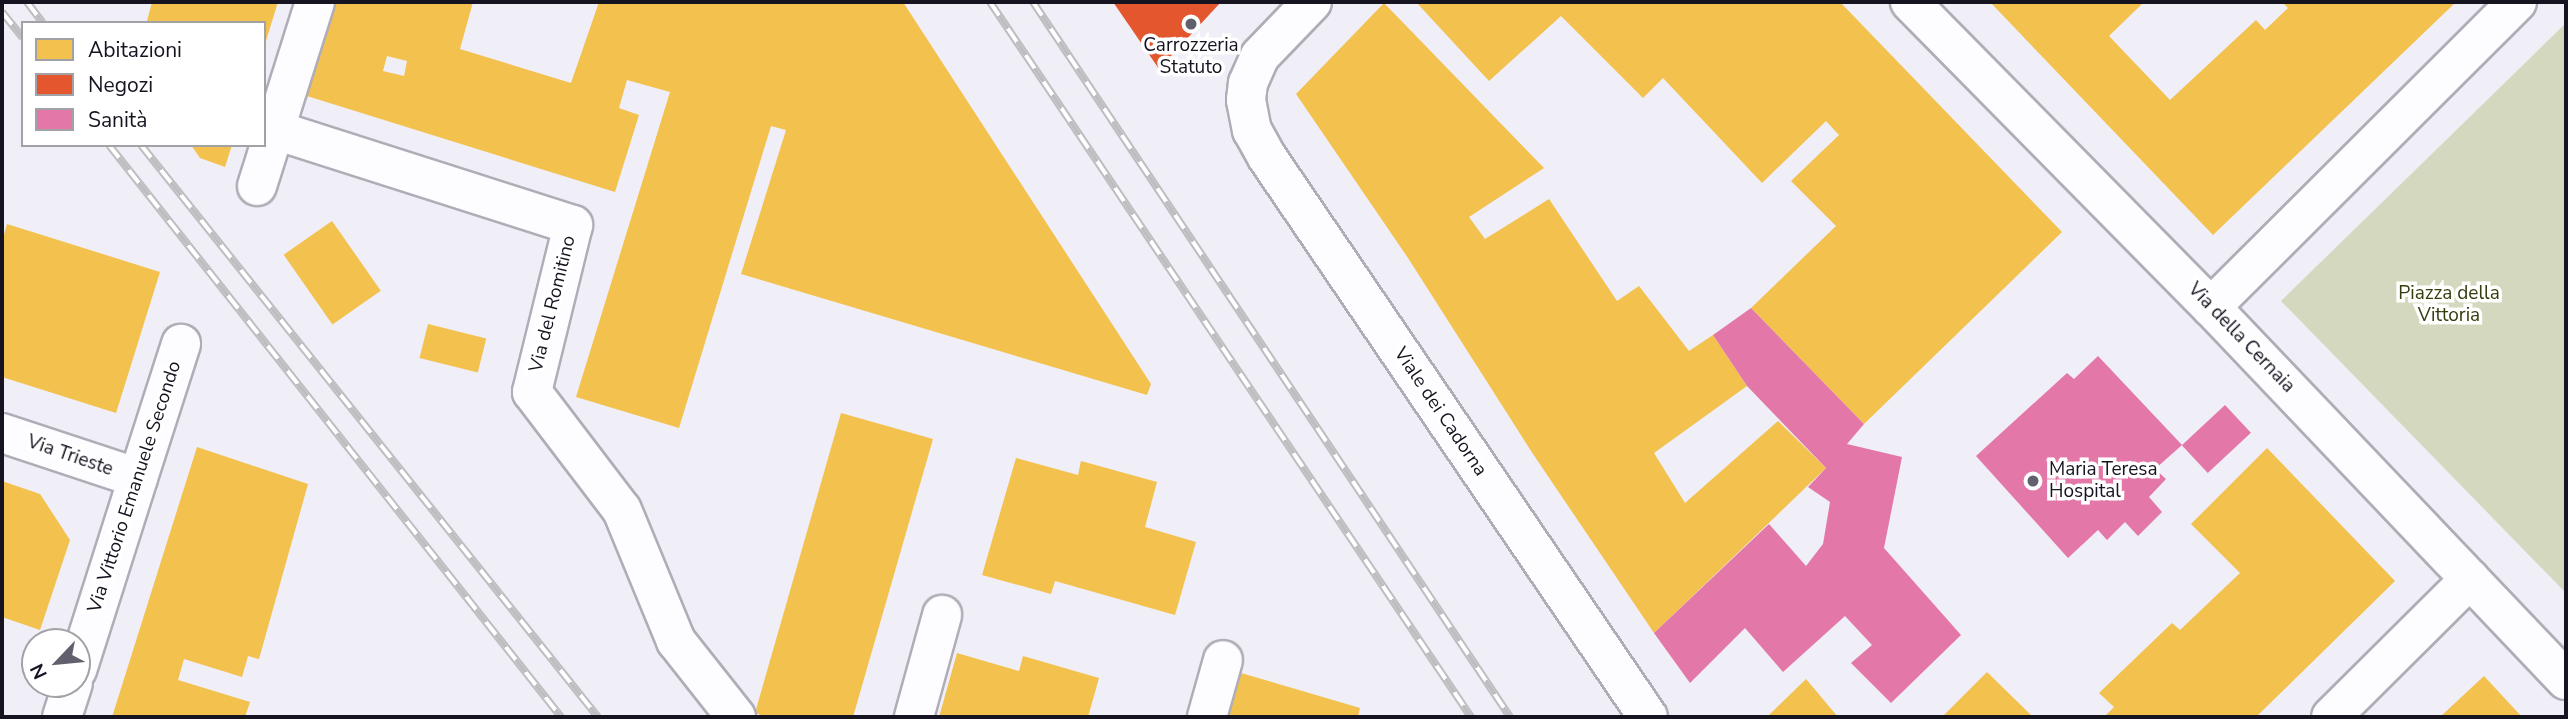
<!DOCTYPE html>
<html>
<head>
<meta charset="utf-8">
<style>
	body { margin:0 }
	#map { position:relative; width:2568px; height:719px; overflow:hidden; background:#f0eef6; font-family:"Nunito Sans",sans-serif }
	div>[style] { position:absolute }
	.green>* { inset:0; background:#d4d8be }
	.homes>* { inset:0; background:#f2c14e; transform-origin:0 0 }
	.shops>* { inset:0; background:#e4572e }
	.health>* { inset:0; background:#e377a8; transform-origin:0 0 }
	.roads { filter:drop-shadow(2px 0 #afadb7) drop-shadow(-2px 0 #afadb7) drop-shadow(0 2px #afadb7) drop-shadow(0 -2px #afadb7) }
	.minor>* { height:38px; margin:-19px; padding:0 19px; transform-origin:19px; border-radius:19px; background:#fdfcfe }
	.tertiary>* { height:38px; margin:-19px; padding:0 19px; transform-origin:19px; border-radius:19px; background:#fdfcfe }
	.rail>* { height:8px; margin-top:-4px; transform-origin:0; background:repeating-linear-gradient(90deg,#fff 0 16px,#bebec0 0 32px); box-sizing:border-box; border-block:2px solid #bebec0 }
	.dots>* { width:19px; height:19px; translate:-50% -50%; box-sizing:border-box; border:4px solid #fff; border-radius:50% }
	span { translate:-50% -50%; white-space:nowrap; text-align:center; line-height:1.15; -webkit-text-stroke:7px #fff; paint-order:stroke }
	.poi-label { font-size:19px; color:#161421 }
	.left { translate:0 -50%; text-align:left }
	.park-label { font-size:19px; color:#373c0d }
	.street-label { font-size:19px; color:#161421 }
	.frame { position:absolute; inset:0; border:4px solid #161421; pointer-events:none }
	.legend { position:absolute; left:21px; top:21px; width:245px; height:126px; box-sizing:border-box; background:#fff; border:2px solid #a2a1a6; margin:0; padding:9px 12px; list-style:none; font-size:21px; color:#161421 }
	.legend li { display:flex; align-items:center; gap:14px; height:35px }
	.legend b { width:35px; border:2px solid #a2a1a6 }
	.north { position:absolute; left:21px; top:628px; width:70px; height:70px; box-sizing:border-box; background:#fff; border:2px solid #a2a1a6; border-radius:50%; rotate:244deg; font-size:19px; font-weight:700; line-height:28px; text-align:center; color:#161421 }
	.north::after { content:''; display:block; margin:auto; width:24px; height:32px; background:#62606c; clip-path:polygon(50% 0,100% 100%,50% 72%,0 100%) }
</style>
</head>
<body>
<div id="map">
	<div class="green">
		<i style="clip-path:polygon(2566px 23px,2566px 593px,2281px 301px)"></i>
	</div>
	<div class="homes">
		<i style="clip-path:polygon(152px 2px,278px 2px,265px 44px,264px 23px,147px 21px)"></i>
		<i style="clip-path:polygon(evenodd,335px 2px,473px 2px,460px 49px,571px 83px,599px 2px,903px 2px,1151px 384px,1147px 395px,741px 274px,786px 130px,771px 126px,679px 428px,576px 397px,670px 92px,627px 80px,619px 108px,639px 115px,615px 192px,307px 96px,335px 2px,387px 56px,407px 61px,404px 76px,383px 71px,387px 56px)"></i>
		<i style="clip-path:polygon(1416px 2px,1840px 2px,2062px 232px,1864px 424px,1751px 308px,1836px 226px,1791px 181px,1839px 135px,1826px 121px,1762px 183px,1663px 78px,1643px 98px,1561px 16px,1489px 81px)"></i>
		<i style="clip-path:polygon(1990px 2px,2144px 2px,2109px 36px,2170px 100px,2256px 20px,2265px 30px,2288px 8px,2282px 2px,2456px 2px,2213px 235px)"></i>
		<i style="clip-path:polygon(1384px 3px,1544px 168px,1469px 217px,1485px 239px,1549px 199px,1617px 301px,1639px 286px,1689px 351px,1713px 335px,1747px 386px,1654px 453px,1685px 503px,1778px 421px,1826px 468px,1654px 633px,1533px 454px,1408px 258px,1296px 94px)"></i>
		<i style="clip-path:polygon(191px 145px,232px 145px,225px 167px,200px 158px)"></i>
		<i style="left:332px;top:221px;width:85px;height:59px;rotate:55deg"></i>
		<i style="clip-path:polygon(7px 224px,160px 272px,116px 413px,2px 377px,2px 242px)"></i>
		<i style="left:428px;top:324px;width:60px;height:35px;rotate:14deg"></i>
		<i style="clip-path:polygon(841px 413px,933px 439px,853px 717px,767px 717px,755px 713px)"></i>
		<i style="clip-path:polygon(197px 447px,308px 484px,259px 659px,248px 656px,242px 677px,184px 659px,178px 680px,250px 702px,245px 717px,112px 717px)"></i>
		<i style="clip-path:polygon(2267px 448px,2395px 581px,2256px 717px,2104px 717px,2114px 707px,2099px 693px,2172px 623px,2180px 630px,2240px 573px,2191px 524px)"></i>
		<i style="clip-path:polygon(1016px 458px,1078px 475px,1081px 461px,1157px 482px,1145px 527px,1196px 542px,1175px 615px,1055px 581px,1051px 594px,982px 575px)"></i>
		<i style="clip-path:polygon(2px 481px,40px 494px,70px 540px,40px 630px,2px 617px)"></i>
		<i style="clip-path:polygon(957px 653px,1019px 671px,1023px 656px,1099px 678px,1088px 717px,939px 717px)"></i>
		<i style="clip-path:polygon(1987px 672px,2033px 717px,1942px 717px)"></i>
		<i style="clip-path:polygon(1241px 673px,1360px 708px,1358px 717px,1228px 717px)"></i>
		<i style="clip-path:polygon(2484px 676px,2522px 717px,2440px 717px)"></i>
		<i style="clip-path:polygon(1806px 679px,1838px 717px,1767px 717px)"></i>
	</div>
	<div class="shops">
		<i style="clip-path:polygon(1113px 2px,1221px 2px,1159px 69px)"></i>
	</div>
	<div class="health">
		<i style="clip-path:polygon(1751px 308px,1864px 424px,1847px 444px,1902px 457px,1884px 548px,1961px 635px,1891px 703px,1851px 663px,1872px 645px,1845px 616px,1783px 672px,1745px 628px,1690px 683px,1654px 633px,1769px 524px,1806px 566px,1823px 544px,1830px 502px,1808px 487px,1826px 468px,1747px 386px,1713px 335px)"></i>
		<i style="clip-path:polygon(2098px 356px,2182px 445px,2155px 469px,2166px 479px,2149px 497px,2162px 512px,2138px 536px,2125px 522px,2107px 540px,2098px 530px,2068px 558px,1976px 456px,2067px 373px,2074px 379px)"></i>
		<i style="left:2225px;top:405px;width:38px;height:59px;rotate:47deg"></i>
	</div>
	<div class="roads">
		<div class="minor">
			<i style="left:1312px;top:2px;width:75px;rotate:133.9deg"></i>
			<i style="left:1260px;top:56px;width:30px;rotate:114deg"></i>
			<i style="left:1248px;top:83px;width:17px;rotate:97deg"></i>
			<i style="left:1246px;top:100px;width:31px;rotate:79deg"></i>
			<i style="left:1252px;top:130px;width:31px;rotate:61deg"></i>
			<i style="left:1267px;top:157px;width:677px;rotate:55.77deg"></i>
			<i style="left:1910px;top:2px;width:429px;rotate:45.4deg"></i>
			<i style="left:2211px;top:307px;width:515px;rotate:46.42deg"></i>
			<i style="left:275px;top:130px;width:313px;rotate:17.7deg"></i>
			<i style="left:573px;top:225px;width:172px;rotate:103.8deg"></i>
			<i style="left:532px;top:392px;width:148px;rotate:52.7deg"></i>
			<i style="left:622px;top:510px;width:142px;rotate:67.6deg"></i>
			<i style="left:676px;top:641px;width:97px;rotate:51.7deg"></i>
			<i style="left:257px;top:186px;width:193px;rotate:-72.5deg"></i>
			<i style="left:2211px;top:307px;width:432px;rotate:-44.9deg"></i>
			<i style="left:138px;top:478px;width:141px;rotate:-72.2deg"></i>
			<i style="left:914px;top:717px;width:106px;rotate:-74.6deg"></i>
			<i style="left:1207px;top:717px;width:59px;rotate:-74.3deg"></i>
			<i style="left:2331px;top:717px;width:196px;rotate:-44.8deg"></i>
		</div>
		<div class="tertiary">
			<i style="left:2px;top:433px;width:143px;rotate:18.3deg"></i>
			<i style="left:138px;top:478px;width:201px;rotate:107.6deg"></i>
			<i style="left:62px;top:717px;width:35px;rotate:-72deg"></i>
		</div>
	</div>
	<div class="rail">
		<i style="left:27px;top:2px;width:26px;rotate:53deg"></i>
		<i style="left:990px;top:2px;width:862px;rotate:56.07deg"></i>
		<i style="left:1033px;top:2px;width:860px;rotate:56.29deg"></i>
		<i style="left:2px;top:12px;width:33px;rotate:51deg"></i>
		<i style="left:109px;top:145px;width:729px;rotate:51.68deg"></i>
		<i style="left:141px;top:145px;width:732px;rotate:51.38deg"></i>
	</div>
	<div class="dots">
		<i style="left:1191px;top:24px;background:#62606c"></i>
		<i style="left:2033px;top:481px;background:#62606c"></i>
	</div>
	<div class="poi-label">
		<span style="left:1191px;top:57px">Carrozzeria<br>Statuto</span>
		<span class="left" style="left:2049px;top:481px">Maria Teresa<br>Hospital</span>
	</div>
	<div class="park-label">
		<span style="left:2449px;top:305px">Piazza della<br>Vittoria</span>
	</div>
	<div class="street-label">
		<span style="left:553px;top:304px;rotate:-76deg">Via del Romitino</span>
		<span style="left:2241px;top:338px;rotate:46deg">Via della Cernaia</span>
		<span style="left:1440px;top:412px;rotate:56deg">Viale dei Cadorna</span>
		<span style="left:70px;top:456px;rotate:19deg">Via Trieste</span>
		<span style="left:135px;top:487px;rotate:-72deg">Via Vittorio Emanuele Secondo</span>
	</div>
	<div class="frame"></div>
	<ul class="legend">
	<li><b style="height:19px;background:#f2c14e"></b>Abitazioni</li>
	<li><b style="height:19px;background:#e4572e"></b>Negozi</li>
	<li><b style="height:19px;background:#e377a8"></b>Sanità</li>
	</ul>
	<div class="north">N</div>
</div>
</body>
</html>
